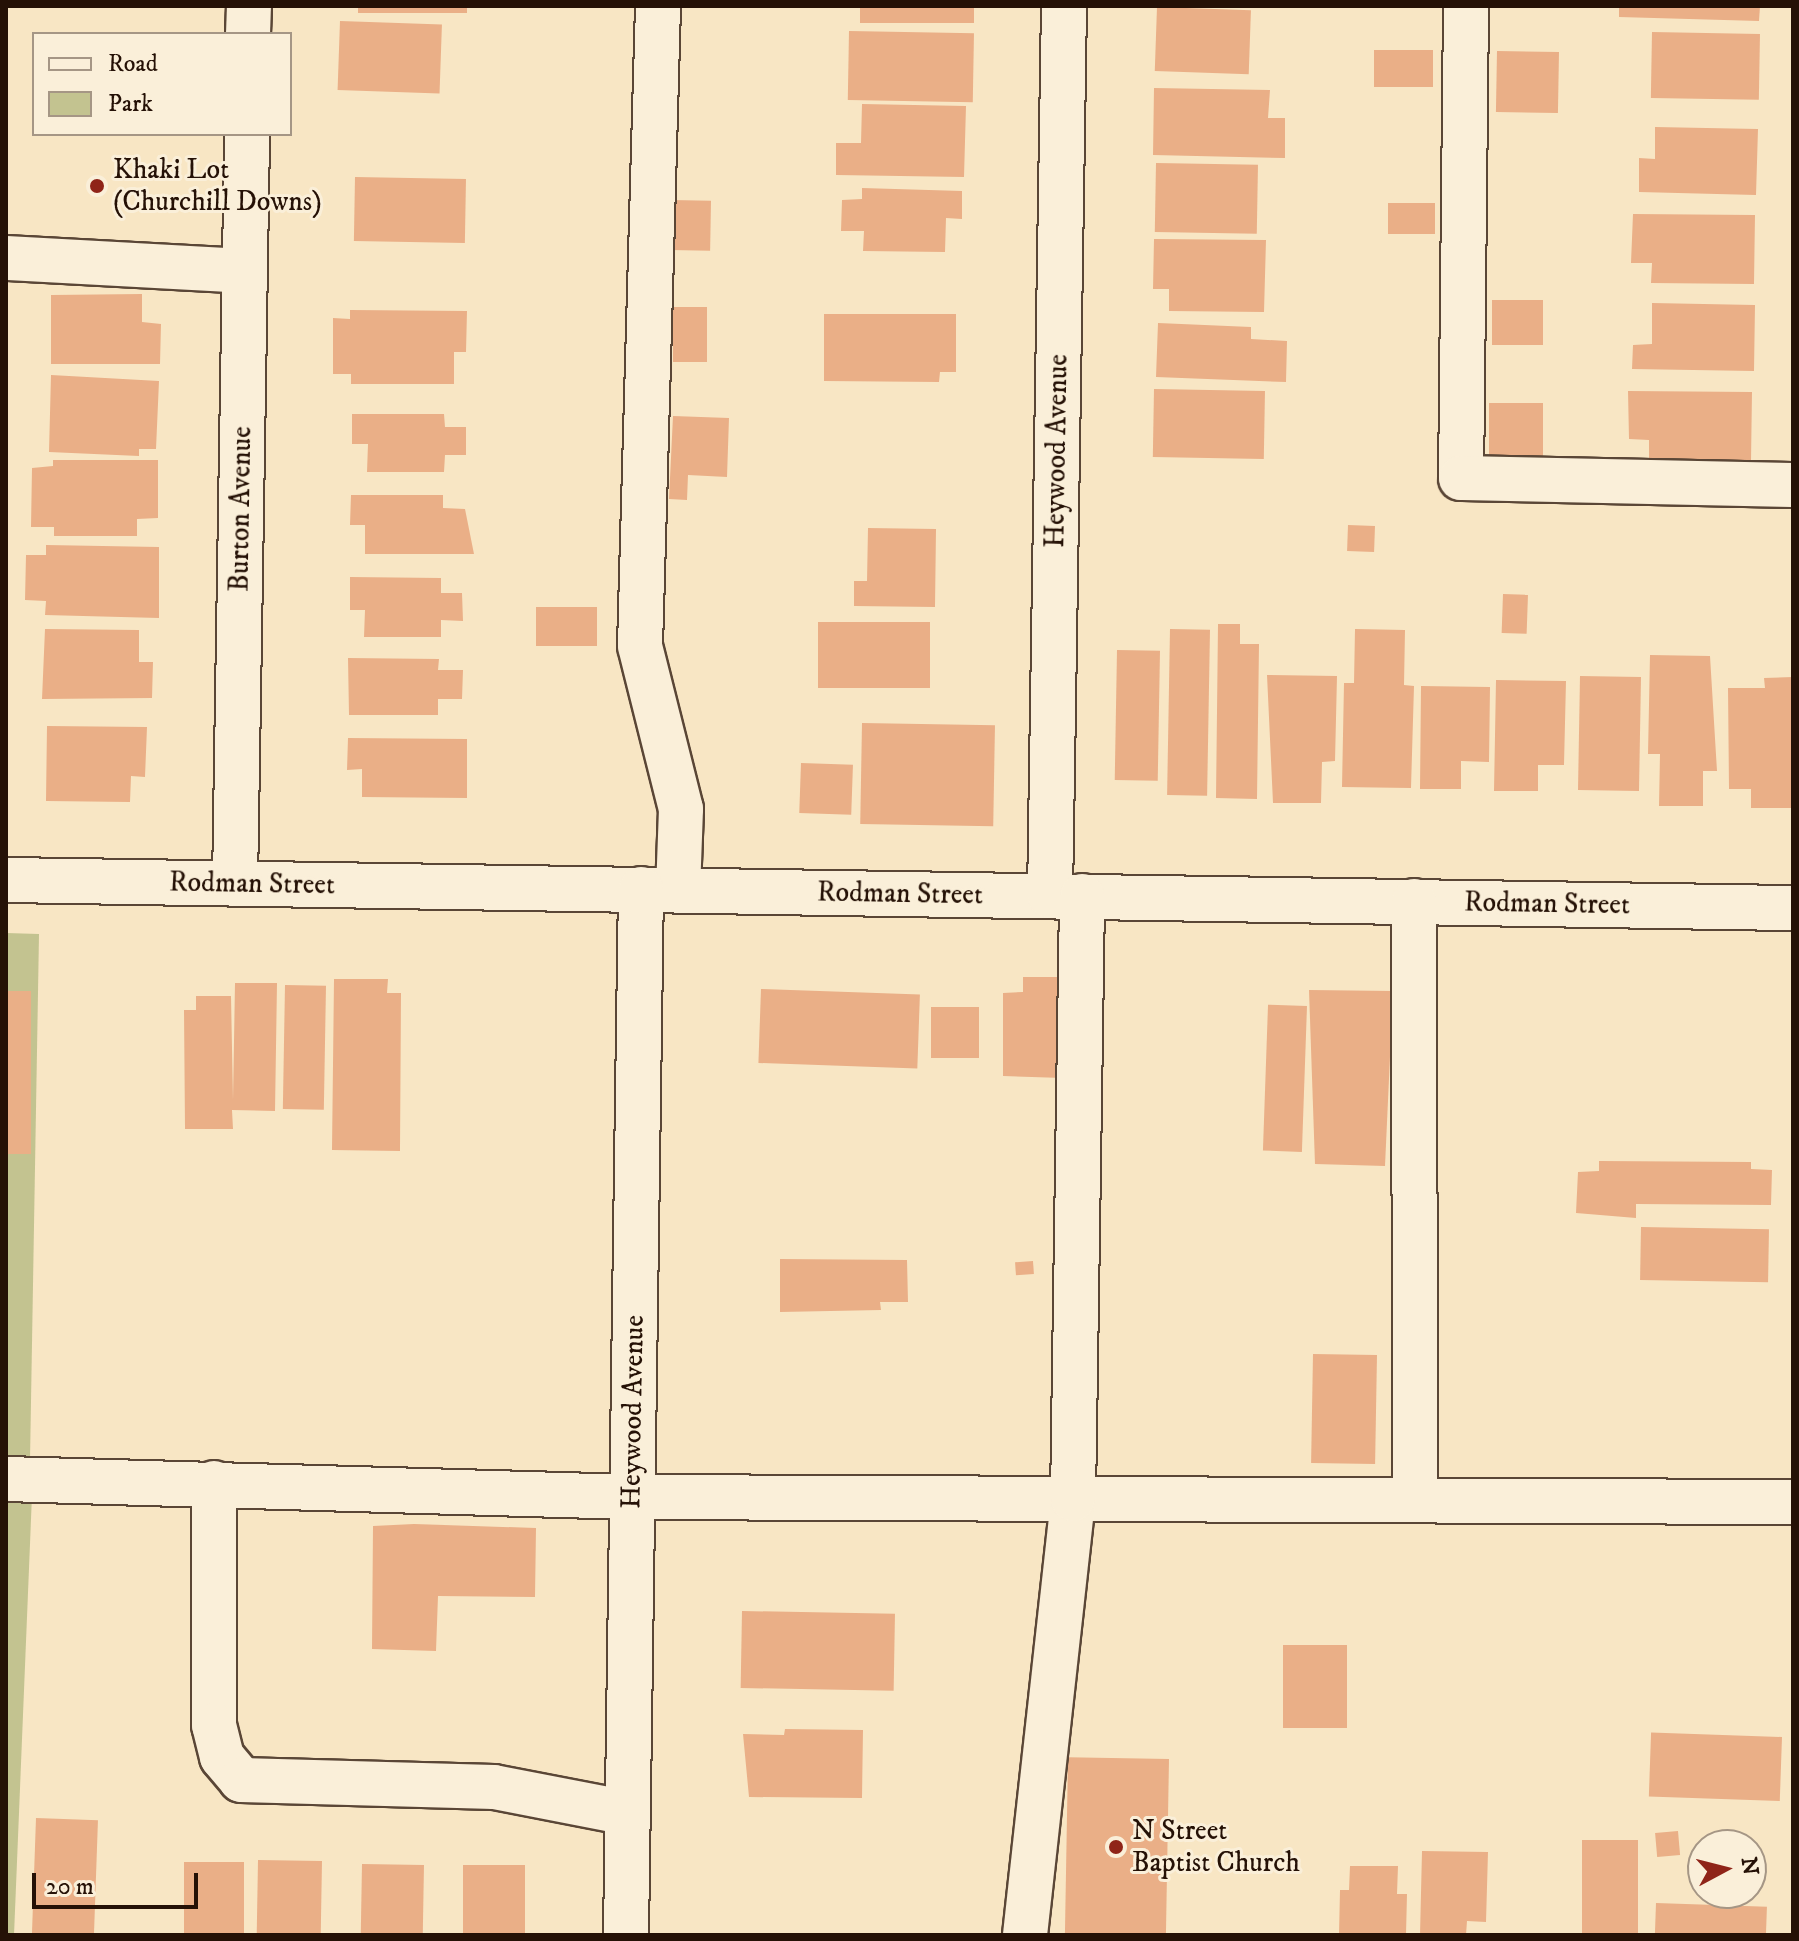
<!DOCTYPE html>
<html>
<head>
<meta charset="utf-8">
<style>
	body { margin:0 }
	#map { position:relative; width:1799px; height:1941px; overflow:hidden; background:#f8e6c4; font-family:"IM FELL DW Pica",serif }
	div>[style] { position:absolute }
	.green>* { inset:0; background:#c3c390 }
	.building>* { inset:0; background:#eaaf87; transform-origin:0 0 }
	.roads { filter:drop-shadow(2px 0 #5a4636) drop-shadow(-2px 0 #5a4636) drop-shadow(0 2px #5a4636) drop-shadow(0 -2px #5a4636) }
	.minor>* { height:44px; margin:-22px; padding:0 22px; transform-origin:22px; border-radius:22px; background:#faefd9 }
	.dots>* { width:22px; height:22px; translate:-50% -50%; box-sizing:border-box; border:4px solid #faefd9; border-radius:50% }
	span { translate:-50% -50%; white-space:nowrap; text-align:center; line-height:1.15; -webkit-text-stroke:6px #faefd9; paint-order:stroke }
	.poi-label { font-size:28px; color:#251106 }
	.left { translate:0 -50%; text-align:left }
	.street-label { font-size:28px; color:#251106 }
	.frame { position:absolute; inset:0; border:8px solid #251106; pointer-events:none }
	.legend { position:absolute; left:32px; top:32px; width:260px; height:104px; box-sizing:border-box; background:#faefd9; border:2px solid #a59685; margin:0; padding:10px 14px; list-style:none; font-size:24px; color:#251106 }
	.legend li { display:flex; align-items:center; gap:16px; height:40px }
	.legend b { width:40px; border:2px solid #a59685 }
	.north { position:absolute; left:1687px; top:1829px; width:80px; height:80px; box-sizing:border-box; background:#faefd9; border:2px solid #a59685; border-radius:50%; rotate:83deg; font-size:22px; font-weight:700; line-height:32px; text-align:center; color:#251106 }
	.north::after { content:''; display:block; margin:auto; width:28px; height:36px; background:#8f2418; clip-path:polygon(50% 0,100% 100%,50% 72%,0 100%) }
	.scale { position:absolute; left:32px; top:1873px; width:166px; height:36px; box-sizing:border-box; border:4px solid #251106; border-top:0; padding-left:10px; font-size:24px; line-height:28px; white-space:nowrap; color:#251106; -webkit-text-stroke:6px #faefd9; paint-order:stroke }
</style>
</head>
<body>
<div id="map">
	<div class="green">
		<i style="clip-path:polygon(6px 933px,39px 934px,30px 1460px,6px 1459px)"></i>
		<i style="clip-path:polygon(32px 1495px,14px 1935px,6px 1935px,6px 1496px)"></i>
	</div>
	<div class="building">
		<i style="left:358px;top:6px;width:109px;height:7px"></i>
		<i style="left:860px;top:6px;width:114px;height:17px"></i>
		<i style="clip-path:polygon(1619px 6px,1760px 6px,1759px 21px,1619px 17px)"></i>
		<i style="left:1157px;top:7px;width:94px;height:64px;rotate:2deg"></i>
		<i style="left:340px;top:21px;width:102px;height:69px;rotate:2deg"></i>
		<i style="left:849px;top:31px;width:125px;height:69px;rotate:1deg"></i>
		<i style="left:1652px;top:32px;width:108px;height:66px;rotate:1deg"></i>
		<i style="left:1374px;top:50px;width:59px;height:37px"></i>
		<i style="left:1497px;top:51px;width:62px;height:61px;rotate:1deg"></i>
		<i style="clip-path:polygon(1154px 88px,1270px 90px,1268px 118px,1285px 118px,1285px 158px,1153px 155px)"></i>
		<i style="clip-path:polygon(862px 104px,966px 106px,964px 177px,836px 175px,836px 143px,861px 143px)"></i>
		<i style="clip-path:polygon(1655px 127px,1758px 129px,1756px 195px,1639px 192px,1639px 158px,1655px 159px)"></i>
		<i style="left:1156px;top:163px;width:102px;height:69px;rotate:1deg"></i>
		<i style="left:355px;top:177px;width:111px;height:64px;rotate:1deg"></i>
		<i style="clip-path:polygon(862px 188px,962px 191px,962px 219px,946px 218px,945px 252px,863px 251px,864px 231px,841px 231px,842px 200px,862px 199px)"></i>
		<i style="left:671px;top:200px;width:40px;height:50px;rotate:1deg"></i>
		<i style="left:1435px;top:203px;width:31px;height:47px;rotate:90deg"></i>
		<i style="clip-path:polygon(1633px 214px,1755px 215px,1754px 284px,1651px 283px,1652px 263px,1631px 263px)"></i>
		<i style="clip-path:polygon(1154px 239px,1266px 240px,1264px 312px,1169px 311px,1169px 289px,1153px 289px)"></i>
		<i style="clip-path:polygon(142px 294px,142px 322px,161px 324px,160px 364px,51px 364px,51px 295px)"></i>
		<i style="left:1543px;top:300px;width:45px;height:51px;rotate:90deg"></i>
		<i style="clip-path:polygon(1652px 303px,1755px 305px,1754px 371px,1632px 369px,1633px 345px,1652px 344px)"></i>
		<i style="left:673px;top:307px;width:34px;height:55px"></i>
		<i style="clip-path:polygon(350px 310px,467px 311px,466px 352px,454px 352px,454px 384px,351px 384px,351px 374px,333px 374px,333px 318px,350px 319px)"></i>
		<i style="clip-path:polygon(824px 314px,956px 314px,956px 372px,940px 372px,939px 382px,824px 381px)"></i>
		<i style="clip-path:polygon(1158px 323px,1251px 327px,1251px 339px,1287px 341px,1286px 382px,1156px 377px)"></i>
		<i style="clip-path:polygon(51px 375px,159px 381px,156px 449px,139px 449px,139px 456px,49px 452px)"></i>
		<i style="left:1154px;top:389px;width:111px;height:68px;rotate:1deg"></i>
		<i style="clip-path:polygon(1628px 391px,1752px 392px,1751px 461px,1649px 460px,1649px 440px,1629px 439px)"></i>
		<i style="left:1489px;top:403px;width:54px;height:54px"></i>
		<i style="clip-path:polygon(352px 414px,444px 414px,445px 427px,466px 427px,466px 455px,445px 455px,444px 472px,367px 472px,368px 444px,352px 444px)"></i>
		<i style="clip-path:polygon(673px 416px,729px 418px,727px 477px,688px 475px,687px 500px,669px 499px)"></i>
		<i style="clip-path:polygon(53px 460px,158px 460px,158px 518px,137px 519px,137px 536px,54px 536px,54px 527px,31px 527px,32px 468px,53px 466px)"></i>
		<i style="clip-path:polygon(351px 495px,443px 495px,443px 508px,465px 509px,474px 554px,365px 554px,365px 525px,350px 525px)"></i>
		<i style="left:1348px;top:525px;width:27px;height:26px;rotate:2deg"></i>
		<i style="clip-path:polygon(868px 528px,936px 529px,935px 607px,854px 606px,854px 581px,867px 581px)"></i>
		<i style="clip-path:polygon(46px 545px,159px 547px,159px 618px,45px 615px,46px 601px,25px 600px,26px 555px,46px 555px)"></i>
		<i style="clip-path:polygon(350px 577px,441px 578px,441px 593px,462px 593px,463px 621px,441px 620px,441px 637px,364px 637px,365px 610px,350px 610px)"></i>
		<i style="left:1503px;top:594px;width:25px;height:39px;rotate:2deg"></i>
		<i style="left:536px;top:607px;width:61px;height:39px"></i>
		<i style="left:818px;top:622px;width:112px;height:66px"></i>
		<i style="clip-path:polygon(1218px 624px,1240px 624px,1240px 644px,1259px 644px,1257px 799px,1216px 798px)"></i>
		<i style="clip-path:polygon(45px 629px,139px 630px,139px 662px,153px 662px,152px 698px,42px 699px)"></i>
		<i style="left:1170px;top:629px;width:40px;height:166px;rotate:1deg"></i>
		<i style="clip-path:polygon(1355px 629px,1405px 630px,1404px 685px,1414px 686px,1411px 788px,1342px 787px,1344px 683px,1354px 683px)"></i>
		<i style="left:1117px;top:650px;width:43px;height:130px;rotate:1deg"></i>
		<i style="clip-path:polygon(1650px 655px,1710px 656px,1717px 771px,1703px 771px,1703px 806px,1659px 806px,1660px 754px,1648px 754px)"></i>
		<i style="clip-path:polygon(348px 658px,439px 659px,438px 670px,463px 670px,462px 699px,438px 699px,438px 715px,349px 715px)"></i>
		<i style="clip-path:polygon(1267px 675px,1337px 676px,1335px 761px,1322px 762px,1321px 803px,1273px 803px)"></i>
		<i style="left:1580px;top:676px;width:61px;height:114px;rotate:1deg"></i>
		<i style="clip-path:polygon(1793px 677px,1793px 808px,1751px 808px,1751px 789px,1729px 789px,1728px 688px,1765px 688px,1764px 678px)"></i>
		<i style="clip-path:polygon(1496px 680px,1566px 681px,1564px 765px,1538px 765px,1538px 791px,1494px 791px)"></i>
		<i style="clip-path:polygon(1421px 686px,1490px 687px,1489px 762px,1461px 761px,1461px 789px,1420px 789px)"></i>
		<i style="left:862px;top:723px;width:133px;height:101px;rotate:1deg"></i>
		<i style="clip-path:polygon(47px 726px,147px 727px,145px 777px,131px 776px,130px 802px,46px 801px)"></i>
		<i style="clip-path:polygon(348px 738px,467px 739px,467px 798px,362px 797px,362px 769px,347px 770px)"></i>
		<i style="left:801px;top:763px;width:52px;height:50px;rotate:2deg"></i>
		<i style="clip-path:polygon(1023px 977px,1061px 977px,1063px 1078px,1003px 1076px,1003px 993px,1023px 992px)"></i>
		<i style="clip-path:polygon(334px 979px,388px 979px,387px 993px,401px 993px,400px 1151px,332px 1150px)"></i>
		<i style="clip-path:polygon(235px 983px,277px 983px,275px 1111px,232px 1110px,233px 1129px,185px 1129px,184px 1010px,196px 1010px,196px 996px,231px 996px,233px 1100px)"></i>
		<i style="left:285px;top:985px;width:41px;height:124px;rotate:1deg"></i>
		<i style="left:761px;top:989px;width:159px;height:74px;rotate:2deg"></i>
		<i style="clip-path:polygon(1309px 990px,1393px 991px,1385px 1166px,1315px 1164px)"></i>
		<i style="left:6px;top:991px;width:25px;height:163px"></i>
		<i style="left:1307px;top:1006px;width:146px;height:39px;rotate:92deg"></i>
		<i style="left:931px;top:1007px;width:48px;height:51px"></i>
		<i style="clip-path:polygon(1599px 1161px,1751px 1162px,1751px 1169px,1772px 1170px,1771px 1205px,1636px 1204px,1636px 1218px,1576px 1213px,1578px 1172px,1599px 1171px)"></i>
		<i style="left:1641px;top:1227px;width:128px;height:53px;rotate:1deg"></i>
		<i style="clip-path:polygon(780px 1259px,907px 1260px,908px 1302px,880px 1302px,881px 1310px,780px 1312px)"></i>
		<i style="left:1033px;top:1261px;width:13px;height:18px;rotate:86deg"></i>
		<i style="left:1313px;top:1354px;width:64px;height:109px;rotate:1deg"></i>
		<i style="clip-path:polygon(414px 1524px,536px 1528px,535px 1597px,438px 1596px,436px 1651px,372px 1649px,373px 1526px)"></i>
		<i style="left:742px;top:1611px;width:153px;height:77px;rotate:1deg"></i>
		<i style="left:1283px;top:1645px;width:64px;height:83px"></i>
		<i style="clip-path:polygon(785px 1729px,863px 1730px,862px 1798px,749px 1797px,743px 1734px,784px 1735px)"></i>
		<i style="left:1782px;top:1737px;width:64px;height:131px;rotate:92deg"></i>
		<i style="left:1169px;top:1759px;width:176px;height:101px;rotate:91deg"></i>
		<i style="left:36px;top:1818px;width:62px;height:117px;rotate:2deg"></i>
		<i style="left:1678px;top:1831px;width:24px;height:23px;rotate:85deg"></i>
		<i style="left:1582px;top:1840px;width:56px;height:95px"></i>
		<i style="clip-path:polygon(1422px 1851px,1488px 1852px,1486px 1922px,1467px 1921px,1466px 1935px,1420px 1935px)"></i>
		<i style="left:322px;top:1861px;width:74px;height:64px;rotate:91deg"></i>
		<i style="left:184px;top:1862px;width:60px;height:73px"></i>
		<i style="left:362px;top:1864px;width:62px;height:71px;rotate:1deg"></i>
		<i style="left:463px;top:1865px;width:62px;height:70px"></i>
		<i style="clip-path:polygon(1350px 1866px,1398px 1866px,1397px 1894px,1407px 1894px,1406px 1935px,1339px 1935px,1340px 1890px,1349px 1890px)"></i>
		<i style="left:1656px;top:1903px;width:111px;height:32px;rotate:2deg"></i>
	</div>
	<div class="roads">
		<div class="minor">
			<i style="left:658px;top:6px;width:640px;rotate:91.61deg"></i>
			<i style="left:640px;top:646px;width:168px;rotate:75.9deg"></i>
			<i style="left:681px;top:809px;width:81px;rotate:92.1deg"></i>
			<i style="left:1466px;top:6px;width:472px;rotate:90.6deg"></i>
			<i style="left:1461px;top:478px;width:332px;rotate:1.2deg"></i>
			<i style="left:248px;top:34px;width:28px;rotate:-88deg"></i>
			<i style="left:6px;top:258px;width:239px;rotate:3.1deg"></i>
			<i style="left:6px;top:880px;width:1787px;rotate:0.9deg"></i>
			<i style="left:235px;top:884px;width:750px;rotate:-89.08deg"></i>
			<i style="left:1050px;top:896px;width:890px;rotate:-89.1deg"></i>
			<i style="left:1414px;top:901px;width:599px;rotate:89.9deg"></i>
			<i style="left:6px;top:1479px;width:626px;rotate:1.65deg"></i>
			<i style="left:632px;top:1497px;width:1161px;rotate:0.25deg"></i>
			<i style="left:214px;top:1483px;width:242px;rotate:90deg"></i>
			<i style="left:214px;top:1725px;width:33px;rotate:76deg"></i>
			<i style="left:222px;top:1757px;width:30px;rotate:50deg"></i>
			<i style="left:241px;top:1780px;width:253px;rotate:1.6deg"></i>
			<i style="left:494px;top:1787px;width:136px;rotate:11deg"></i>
			<i style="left:626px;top:1935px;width:1046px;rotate:-89.18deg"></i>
			<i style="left:1025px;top:1935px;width:439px;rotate:-83.7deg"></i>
			<i style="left:1073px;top:1499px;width:603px;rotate:-89.14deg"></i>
		</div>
	</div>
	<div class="dots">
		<i style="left:97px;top:186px;background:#8f2418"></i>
		<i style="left:1116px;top:1847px;background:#8f2418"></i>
	</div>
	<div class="poi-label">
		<span class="left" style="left:113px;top:186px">Khaki Lot<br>(Churchill Downs)</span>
		<span class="left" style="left:1132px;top:1847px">N Street<br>Baptist Church</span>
	</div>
	<div class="street-label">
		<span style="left:1057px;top:451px;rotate:-89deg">Heywood Avenue</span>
		<span style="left:241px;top:509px;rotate:-89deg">Burton Avenue</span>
		<span style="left:252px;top:884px;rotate:1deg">Rodman Street</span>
		<span style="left:900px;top:894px;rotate:1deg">Rodman Street</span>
		<span style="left:1547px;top:904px;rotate:1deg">Rodman Street</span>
		<span style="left:633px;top:1412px;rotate:-89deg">Heywood Avenue</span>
	</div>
	<div class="frame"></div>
	<ul class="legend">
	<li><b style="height:10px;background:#faefd9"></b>Road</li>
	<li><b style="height:22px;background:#c3c390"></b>Park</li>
	</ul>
	<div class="north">N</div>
	<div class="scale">20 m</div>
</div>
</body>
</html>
